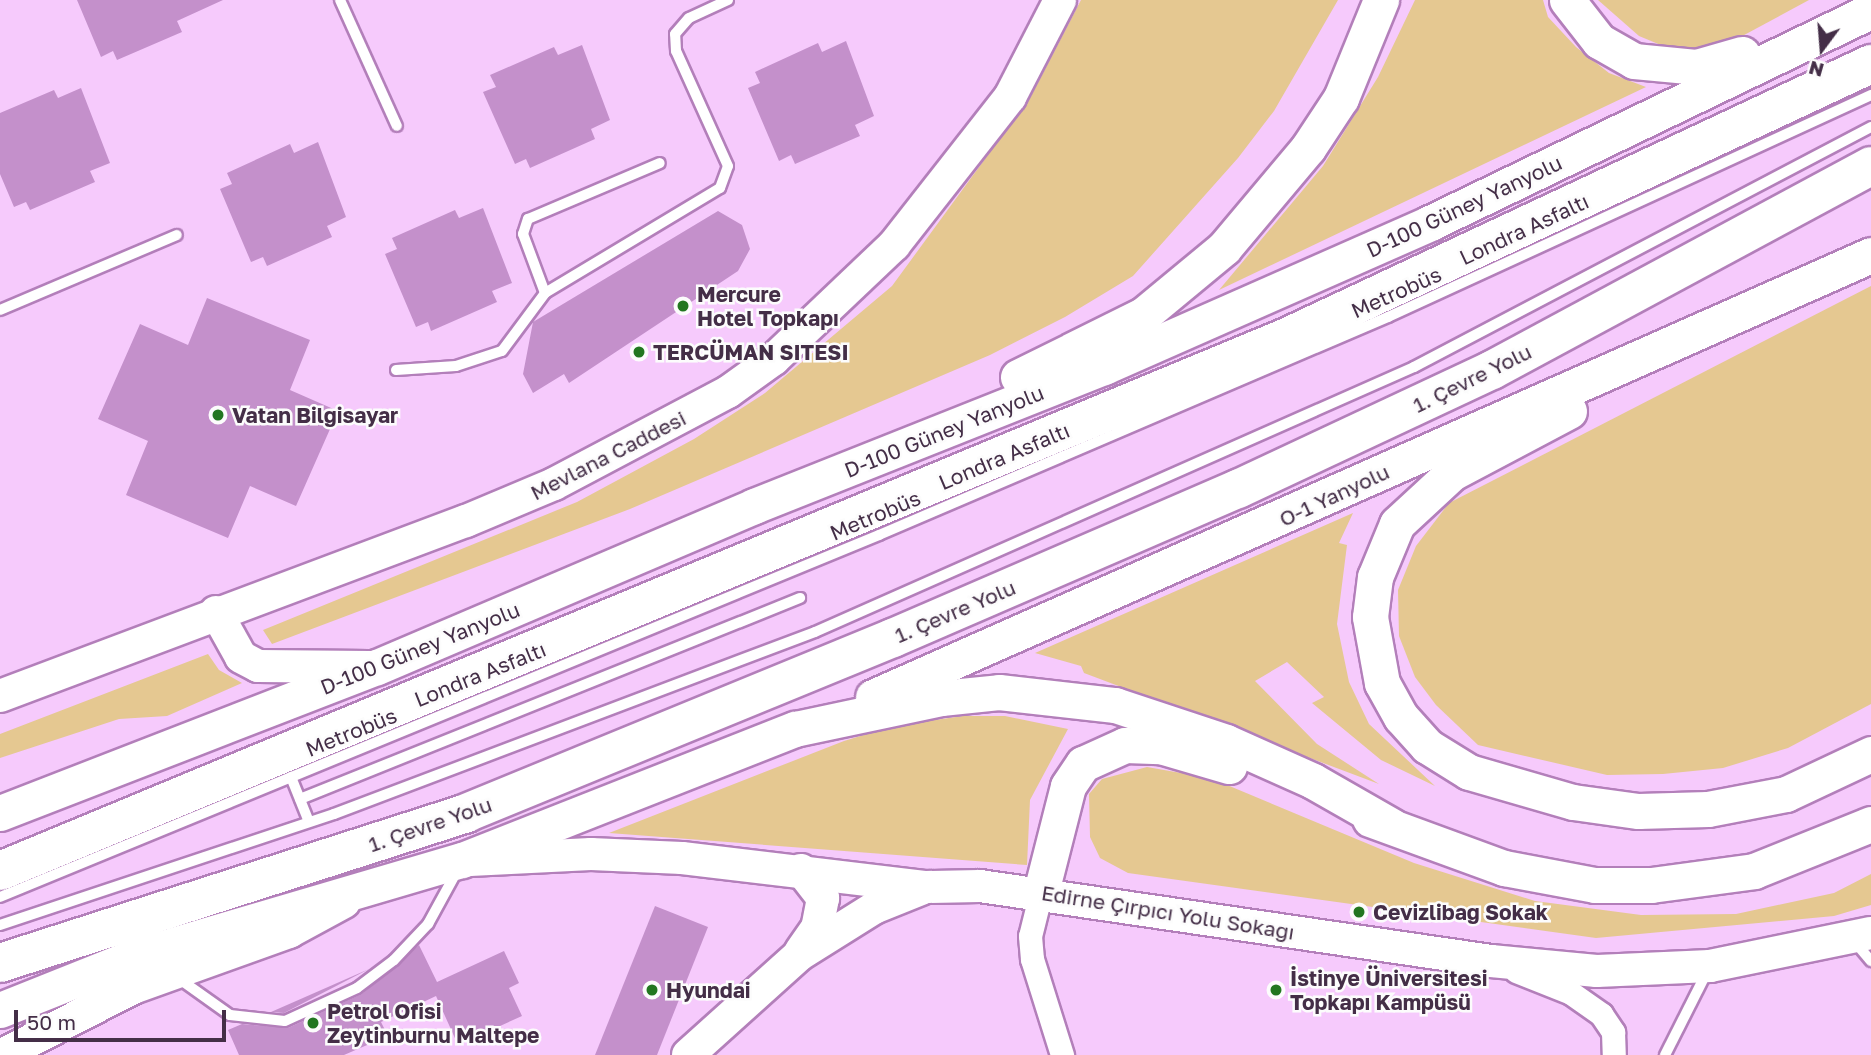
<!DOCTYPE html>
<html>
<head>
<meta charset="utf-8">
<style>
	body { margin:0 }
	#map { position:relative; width:1871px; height:1055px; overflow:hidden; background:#f6cafc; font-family:"Golos Text",sans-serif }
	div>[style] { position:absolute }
	.green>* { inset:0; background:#e5c891 }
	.building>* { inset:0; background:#c490cb }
	.roads { filter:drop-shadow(2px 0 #b37fba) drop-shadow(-2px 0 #b37fba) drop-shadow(0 2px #b37fba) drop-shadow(0 -2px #b37fba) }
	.lane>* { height:10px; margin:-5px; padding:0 5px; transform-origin:5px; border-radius:5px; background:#fff }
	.street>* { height:23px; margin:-11.5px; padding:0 11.5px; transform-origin:11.5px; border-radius:11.5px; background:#fff }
	.secondary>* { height:32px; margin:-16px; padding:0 16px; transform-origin:16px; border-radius:16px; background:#fff }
	.primary>* { height:35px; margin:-17.5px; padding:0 17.5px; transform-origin:17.5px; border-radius:17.5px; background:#fff }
	.highway>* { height:38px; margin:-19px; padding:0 19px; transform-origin:19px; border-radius:19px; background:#fff }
	.dots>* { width:19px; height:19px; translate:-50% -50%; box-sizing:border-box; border:4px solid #fcfcfc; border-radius:50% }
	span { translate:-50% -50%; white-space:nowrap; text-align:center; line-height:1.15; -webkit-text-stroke:5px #fcfcfc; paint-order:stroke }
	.street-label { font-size:21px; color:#442e47 }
	.poi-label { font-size:21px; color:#442e47; font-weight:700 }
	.left { translate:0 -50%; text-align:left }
	.north { position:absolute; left:1787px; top:14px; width:70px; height:70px; -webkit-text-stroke:5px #fcfcfc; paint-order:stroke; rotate:196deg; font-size:19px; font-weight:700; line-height:28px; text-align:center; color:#442e47 }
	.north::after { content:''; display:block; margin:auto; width:24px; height:32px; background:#442e47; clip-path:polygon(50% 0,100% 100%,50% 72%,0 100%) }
	.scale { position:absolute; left:14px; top:1010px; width:212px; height:32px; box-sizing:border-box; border:4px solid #442e47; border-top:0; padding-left:9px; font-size:21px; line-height:24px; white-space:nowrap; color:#442e47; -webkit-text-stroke:5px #fcfcfc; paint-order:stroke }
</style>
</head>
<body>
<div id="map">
	<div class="green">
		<i style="clip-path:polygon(1081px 0,1338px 0,1274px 111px,1238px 158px,1133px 276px,1065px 317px,990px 355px,630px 509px,272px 644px,263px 630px,577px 502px,694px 439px,765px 393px,892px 286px,1031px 96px)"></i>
		<i style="clip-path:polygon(1415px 0,1543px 0,1548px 17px,1576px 47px,1609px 73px,1646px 87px,1219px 290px,1323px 166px,1378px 77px)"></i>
		<i style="clip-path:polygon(1598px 0,1809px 0,1733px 41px,1706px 49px,1668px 48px,1639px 36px)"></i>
		<i style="clip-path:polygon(1871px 286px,1871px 704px,1788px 748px,1723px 768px,1663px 774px,1607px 775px,1478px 745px,1436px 705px,1415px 677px,1399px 636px,1398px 590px,1416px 546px,1449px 503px)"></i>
		<i style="clip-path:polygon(1353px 513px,1339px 543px,1347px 545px,1337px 624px,1349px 682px,1369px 724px,1435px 786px,1381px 760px,1312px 703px,1324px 697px,1287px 662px,1255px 681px,1317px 744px,1379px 784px,1084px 673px,1081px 666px,1035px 653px)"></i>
		<i style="clip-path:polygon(208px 654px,219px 670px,242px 683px,167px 716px,119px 719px,0 758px,0 734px)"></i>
		<i style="clip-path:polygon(963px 716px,1005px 716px,1068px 729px,1030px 800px,1027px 865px,609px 833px,844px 741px,893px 726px)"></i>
		<i style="clip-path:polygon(1147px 767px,1181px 773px,1184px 767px,1414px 863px,1535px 901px,1641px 915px,1736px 914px,1834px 893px,1871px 874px,1871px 905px,1834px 916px,1596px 938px,1128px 873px,1100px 858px,1090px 837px,1089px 794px,1102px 779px)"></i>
	</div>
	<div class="building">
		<i style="clip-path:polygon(77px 0,223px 0,177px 21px,182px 32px,117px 60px,113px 51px,101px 57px)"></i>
		<i style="clip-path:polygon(846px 41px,874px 116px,855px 125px,860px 136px,795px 164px,791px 155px,779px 161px,748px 88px,760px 83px,755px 72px,818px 43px,822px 52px)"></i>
		<i style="clip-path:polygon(582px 45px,610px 120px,591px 129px,595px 139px,530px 168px,526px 159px,515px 164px,483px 92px,496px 87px,490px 75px,554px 47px,558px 55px)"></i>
		<i style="clip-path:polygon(81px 88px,110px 163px,90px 171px,95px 182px,30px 210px,26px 202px,14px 207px,0 174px,0 113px,54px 90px,58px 98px)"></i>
		<i style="clip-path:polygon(318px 142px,346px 217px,327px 226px,332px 237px,267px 266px,263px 257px,251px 262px,220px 189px,232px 184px,227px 173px,290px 144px,294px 153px)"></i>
		<i style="clip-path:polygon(483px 208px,512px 283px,492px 291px,497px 302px,431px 331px,428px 322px,416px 327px,385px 254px,397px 249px,392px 238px,455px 210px,459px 218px)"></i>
		<i style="clip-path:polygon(718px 211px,742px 225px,750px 249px,738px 271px,569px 383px,564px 374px,533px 393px,523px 374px,533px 322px)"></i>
		<i style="clip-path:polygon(207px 298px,310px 340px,290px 390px,338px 411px,296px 506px,250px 486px,228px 538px,126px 495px,148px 441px,98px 419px,140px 324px,188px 345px)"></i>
		<i style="clip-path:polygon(655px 906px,708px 927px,657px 1055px,595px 1055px)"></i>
		<i style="clip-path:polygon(419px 945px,437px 982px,504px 951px,519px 983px,509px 988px,522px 1016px,458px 1045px,436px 996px,381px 1022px,388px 1036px,344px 1055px,239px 1055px,228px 1030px,242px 1024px,288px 1028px,362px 994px)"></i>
		<i style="clip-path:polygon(369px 969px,284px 1013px,271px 1012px)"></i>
	</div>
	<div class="roads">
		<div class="lane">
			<i style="left:340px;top:0;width:138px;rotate:65.7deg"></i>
			<i style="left:545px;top:293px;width:63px;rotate:-110.4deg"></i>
			<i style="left:523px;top:234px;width:16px;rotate:-72deg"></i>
			<i style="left:528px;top:219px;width:143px;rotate:-23deg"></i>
			<i style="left:0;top:310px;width:192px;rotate:-23deg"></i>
			<i style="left:396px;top:370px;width:60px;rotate:-3.8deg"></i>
			<i style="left:456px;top:366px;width:48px;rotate:-18.1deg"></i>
			<i style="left:502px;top:351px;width:72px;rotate:-53.4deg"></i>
			<i style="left:545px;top:293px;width:204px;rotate:-31deg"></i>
			<i style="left:720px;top:188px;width:23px;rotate:-70deg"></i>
			<i style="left:728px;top:166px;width:126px;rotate:-114.3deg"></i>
			<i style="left:676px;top:51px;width:17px;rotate:-93deg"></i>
			<i style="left:675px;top:34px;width:21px;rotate:-49deg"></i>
			<i style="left:689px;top:18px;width:43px;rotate:-24.8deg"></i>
			<i style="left:291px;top:777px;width:48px;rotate:68.2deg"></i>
			<i style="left:300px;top:799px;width:539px;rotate:-21.9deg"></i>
			<i style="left:0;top:897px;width:951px;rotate:-22.38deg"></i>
			<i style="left:879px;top:535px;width:554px;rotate:-23.19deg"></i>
			<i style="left:1388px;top:317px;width:532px;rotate:-24.68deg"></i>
			<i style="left:0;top:925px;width:352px;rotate:-18.4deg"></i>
			<i style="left:334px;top:814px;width:514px;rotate:-20.73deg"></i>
			<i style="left:815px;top:632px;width:655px;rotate:-23.86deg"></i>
			<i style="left:1414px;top:367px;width:516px;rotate:-27.71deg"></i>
			<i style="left:1855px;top:942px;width:25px;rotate:50deg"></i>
			<i style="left:178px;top:978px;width:64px;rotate:35.4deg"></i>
			<i style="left:230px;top:1015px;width:55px;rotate:6.2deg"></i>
			<i style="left:285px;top:1021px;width:79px;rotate:-24.6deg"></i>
			<i style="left:357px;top:988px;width:46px;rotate:-37.1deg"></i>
			<i style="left:394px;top:960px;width:50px;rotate:-46.6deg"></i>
			<i style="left:428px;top:924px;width:60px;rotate:-61.3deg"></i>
			<i style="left:1665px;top:1055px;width:93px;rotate:-63.2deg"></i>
		</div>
		<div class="street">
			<i style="left:1041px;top:892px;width:45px;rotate:104deg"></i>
			<i style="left:1030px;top:936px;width:23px;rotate:85deg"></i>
			<i style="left:1032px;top:959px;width:101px;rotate:72.6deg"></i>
			<i style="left:1516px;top:971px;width:59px;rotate:21.8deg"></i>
			<i style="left:1571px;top:993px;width:37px;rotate:35deg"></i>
			<i style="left:1601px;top:1014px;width:22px;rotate:56deg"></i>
			<i style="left:1613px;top:1032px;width:23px;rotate:88deg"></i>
		</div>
		<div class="secondary">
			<i style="left:216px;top:612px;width:51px;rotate:60.9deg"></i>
			<i style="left:241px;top:657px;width:19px;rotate:28deg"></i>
			<i style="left:258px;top:666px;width:111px;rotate:0.5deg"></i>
			<i style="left:0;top:696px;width:498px;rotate:-20.6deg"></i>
			<i style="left:466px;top:521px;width:95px;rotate:-22.8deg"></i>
			<i style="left:554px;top:484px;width:197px;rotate:-27.9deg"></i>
			<i style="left:728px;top:392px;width:57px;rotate:-35.7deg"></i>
			<i style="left:774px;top:359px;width:166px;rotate:-43.5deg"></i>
			<i style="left:894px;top:245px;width:188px;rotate:-51.9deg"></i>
			<i style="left:1010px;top:97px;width:109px;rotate:-62.7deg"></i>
			<i style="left:470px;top:860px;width:121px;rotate:-2.8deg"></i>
			<i style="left:591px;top:854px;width:91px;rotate:2.5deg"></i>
			<i style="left:682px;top:858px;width:246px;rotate:6.8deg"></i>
			<i style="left:926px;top:887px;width:54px;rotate:-1.1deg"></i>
			<i style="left:980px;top:886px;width:516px;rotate:8.35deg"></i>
			<i style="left:1491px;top:961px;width:106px;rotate:5.4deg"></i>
			<i style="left:1597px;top:971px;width:113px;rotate:-2.5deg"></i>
			<i style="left:1710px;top:966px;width:164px;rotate:-11.6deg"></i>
			<i style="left:801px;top:870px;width:36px;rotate:52deg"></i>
			<i style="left:823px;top:898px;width:31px;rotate:101deg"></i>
			<i style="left:817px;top:928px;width:28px;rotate:125deg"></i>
			<i style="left:2px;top:1055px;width:147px;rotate:-27.1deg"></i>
			<i style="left:133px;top:988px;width:166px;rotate:-19.7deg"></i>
			<i style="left:289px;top:932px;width:63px;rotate:-28.6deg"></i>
			<i style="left:688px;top:1055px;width:149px;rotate:-42deg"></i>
			<i style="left:799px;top:955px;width:89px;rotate:-32.1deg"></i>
			<i style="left:874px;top:908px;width:51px;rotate:-22deg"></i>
		</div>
		<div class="primary">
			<i style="left:1567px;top:0;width:52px;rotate:52deg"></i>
			<i style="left:1599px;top:41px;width:40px;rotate:29.7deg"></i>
			<i style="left:1634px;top:61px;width:62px;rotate:5.5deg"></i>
			<i style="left:1696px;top:67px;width:48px;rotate:-15.8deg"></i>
			<i style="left:1018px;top:377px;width:140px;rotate:-26.4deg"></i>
			<i style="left:1143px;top:315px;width:105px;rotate:-39.6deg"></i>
			<i style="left:1224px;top:248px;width:131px;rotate:-50deg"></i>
			<i style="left:1308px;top:148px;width:60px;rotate:-56.6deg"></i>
			<i style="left:1341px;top:98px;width:106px;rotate:-67.8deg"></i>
			<i style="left:1569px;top:411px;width:132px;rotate:152.1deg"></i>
			<i style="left:1452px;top:473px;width:75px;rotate:137.2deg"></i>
			<i style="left:1397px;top:524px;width:57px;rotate:112.5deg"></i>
			<i style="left:1375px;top:577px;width:40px;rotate:97.1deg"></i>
			<i style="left:1370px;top:617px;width:67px;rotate:79.7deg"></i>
			<i style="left:1382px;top:683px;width:39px;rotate:61deg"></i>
			<i style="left:1401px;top:717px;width:39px;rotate:48deg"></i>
			<i style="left:1427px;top:746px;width:49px;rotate:31.8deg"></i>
			<i style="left:1469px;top:772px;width:108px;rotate:16.1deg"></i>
			<i style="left:1573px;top:802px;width:66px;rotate:7.9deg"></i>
			<i style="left:1638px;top:811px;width:70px;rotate:-1.6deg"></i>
			<i style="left:1708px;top:809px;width:79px;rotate:-10.9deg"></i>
			<i style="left:1786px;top:794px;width:94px;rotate:-25.2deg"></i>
			<i style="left:873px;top:697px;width:1091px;rotate:-23.89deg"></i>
			<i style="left:0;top:813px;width:404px;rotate:-21.2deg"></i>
			<i style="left:377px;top:667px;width:410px;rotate:-23.1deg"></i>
			<i style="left:754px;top:506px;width:377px;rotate:-21.7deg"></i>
			<i style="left:1104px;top:367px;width:356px;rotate:-23.8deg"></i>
			<i style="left:1430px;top:223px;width:489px;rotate:-25.7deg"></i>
			<i style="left:1370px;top:819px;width:143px;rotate:20.1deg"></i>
			<i style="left:1504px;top:868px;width:93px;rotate:10.6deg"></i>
			<i style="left:1595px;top:885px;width:56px"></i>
			<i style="left:1651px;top:885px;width:104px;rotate:-7.7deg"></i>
			<i style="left:1754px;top:871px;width:126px;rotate:-21.9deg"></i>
			<i style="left:1041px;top:892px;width:109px;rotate:-75.7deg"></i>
			<i style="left:1068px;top:786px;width:27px;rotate:-56deg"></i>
			<i style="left:1083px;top:764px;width:46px;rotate:-24.3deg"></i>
			<i style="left:1125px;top:745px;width:35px;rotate:2deg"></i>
			<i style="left:1160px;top:746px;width:72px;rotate:16.2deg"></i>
			<i style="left:0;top:1010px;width:145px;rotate:-21.8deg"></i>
			<i style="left:135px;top:956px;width:341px;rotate:-16.4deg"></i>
			<i style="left:462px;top:860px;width:358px;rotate:-21.5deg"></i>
			<i style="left:795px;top:729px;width:149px;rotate:-12deg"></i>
			<i style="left:941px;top:698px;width:58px;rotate:-5.9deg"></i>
			<i style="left:999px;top:692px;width:117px;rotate:6.4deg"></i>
			<i style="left:1115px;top:705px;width:117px;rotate:18.4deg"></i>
			<i style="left:1226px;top:742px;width:95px;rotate:24.1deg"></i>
			<i style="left:1313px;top:781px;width:91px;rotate:29.7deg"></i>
		</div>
		<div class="highway">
			<i style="left:0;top:871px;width:1391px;rotate:-22.53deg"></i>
			<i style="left:1285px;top:338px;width:647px;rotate:-25.06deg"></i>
			<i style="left:0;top:963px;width:490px;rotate:-17.8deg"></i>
			<i style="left:466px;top:813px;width:461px;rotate:-22.3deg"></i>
			<i style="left:893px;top:638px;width:376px;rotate:-23.4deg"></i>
			<i style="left:1238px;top:489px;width:280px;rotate:-25.1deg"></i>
			<i style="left:1492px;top:370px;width:430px;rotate:-28.3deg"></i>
		</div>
	</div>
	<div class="dots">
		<i style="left:683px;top:306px;background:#227620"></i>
		<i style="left:639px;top:352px;background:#227620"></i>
		<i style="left:218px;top:415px;background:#227620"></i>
		<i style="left:1359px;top:912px;background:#227620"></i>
		<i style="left:652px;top:990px;background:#227620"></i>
		<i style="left:1276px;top:990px;background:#227620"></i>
		<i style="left:313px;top:1023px;background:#227620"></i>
	</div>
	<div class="street-label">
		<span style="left:1464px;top:206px;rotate:-25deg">D-100 Güney Yanyolu</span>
		<span style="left:1524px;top:229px;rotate:-25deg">Londra Asfaltı</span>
		<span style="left:1396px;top:292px;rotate:-24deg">Metrobüs</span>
		<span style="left:1472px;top:378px;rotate:-26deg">1. Çevre Yolu</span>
		<span style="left:944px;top:431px;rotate:-22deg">D-100 Güney Yanyolu</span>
		<span style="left:608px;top:455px;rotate:-27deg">Mevlana Caddesi</span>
		<span style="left:1004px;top:456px;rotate:-23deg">Londra Asfaltı</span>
		<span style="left:1334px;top:495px;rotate:-25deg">O-1 Yanyolu</span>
		<span style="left:875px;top:515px;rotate:-23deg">Metrobüs</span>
		<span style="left:955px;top:611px;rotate:-23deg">1. Çevre Yolu</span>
		<span style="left:420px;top:648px;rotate:-22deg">D-100 Güney Yanyolu</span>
		<span style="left:480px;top:674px;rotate:-22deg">Londra Asfaltı</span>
		<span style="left:351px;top:732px;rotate:-22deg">Metrobüs</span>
		<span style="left:430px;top:824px;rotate:-19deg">1. Çevre Yolu</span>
		<span style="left:1168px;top:912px;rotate:9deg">Edirne Çırpıcı Yolu Sokağı</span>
	</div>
	<div class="poi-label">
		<span class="left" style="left:697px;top:306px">Mercure<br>Hotel Topkapı</span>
		<span class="left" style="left:653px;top:352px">TERCÜMAN SITESI</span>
		<span class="left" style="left:232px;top:415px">Vatan Bilgisayar</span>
		<span class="left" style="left:1373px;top:912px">Cevizlibağ Sokak</span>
		<span class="left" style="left:1290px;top:990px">İstinye Üniversitesi<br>Topkapı Kampüsü</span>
		<span class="left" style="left:666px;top:990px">Hyundai</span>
		<span class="left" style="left:327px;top:1023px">Petrol Ofisi<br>Zeytinburnu Maltepe</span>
	</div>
	<div class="north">N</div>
	<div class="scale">50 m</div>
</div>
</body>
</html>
